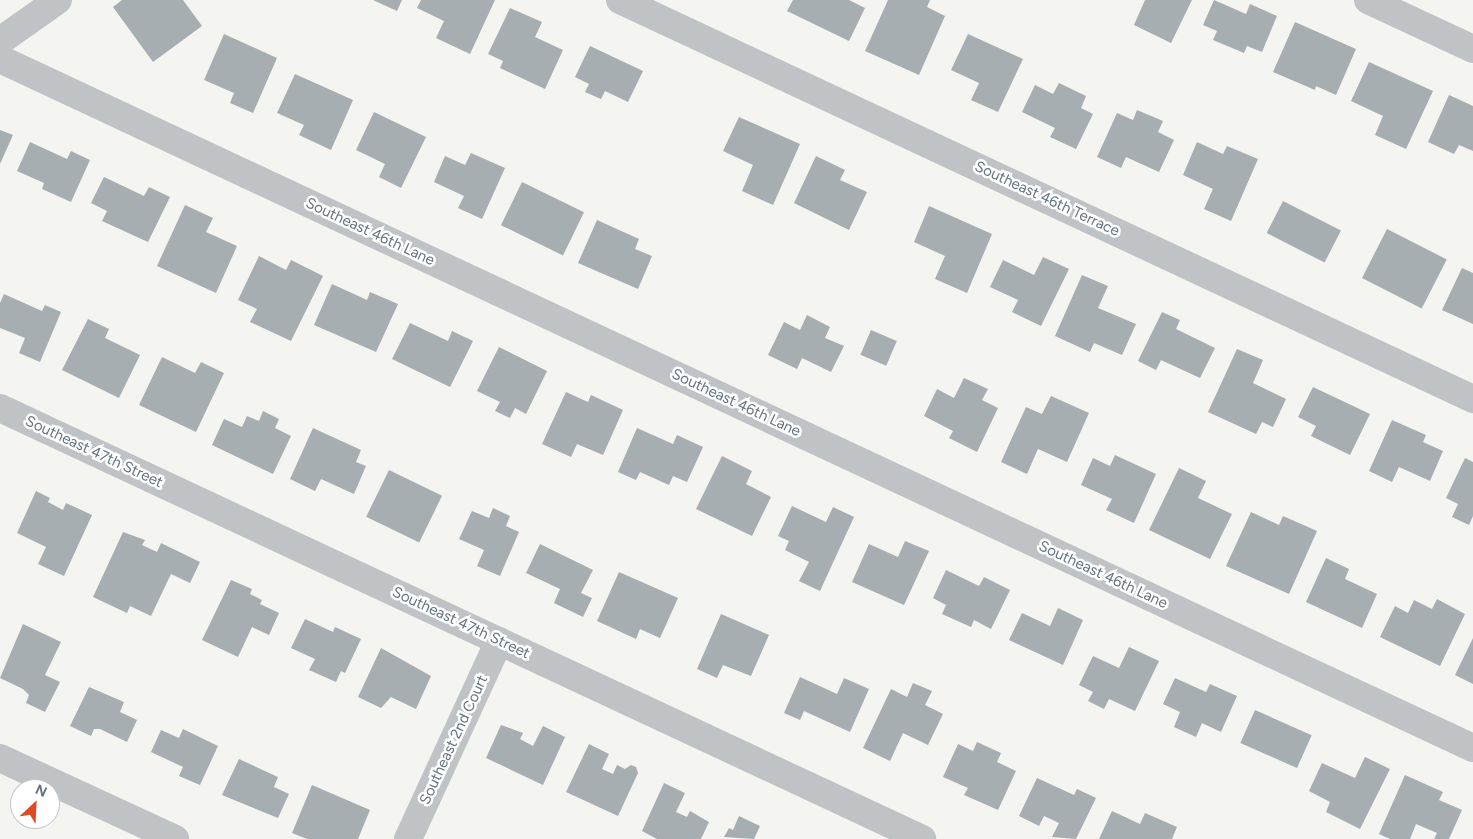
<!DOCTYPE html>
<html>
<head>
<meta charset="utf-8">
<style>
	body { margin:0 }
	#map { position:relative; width:1473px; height:839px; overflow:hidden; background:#f4f4f0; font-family:Figtree,sans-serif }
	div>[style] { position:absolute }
	.building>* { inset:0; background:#a6aeb2; transform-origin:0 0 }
	.minor>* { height:28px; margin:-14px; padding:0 14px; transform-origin:14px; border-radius:14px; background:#bfc3c6 }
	span { translate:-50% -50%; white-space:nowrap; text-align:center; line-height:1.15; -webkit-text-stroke:5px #fff; paint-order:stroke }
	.street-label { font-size:15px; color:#647480 }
	.north { position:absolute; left:10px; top:779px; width:50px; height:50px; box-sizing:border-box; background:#fff; border:1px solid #c1c7cc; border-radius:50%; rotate:25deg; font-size:14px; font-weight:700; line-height:20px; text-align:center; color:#647480 }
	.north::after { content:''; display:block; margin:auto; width:18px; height:22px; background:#dc4a27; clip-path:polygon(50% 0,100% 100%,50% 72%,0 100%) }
</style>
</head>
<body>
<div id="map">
	<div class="building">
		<i style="clip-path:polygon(122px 0,183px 0,202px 26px,153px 62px,113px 7px)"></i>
		<i style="clip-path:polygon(373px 0,402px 0,397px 11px)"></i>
		<i style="clip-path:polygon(421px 0,495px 0,470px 54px,436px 38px,444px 21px,417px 8px)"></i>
		<i style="clip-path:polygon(793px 0,849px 0,865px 8px,849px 41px,787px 11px)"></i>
		<i style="clip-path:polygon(888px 0,930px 0,927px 7px,945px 16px,919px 75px,865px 51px)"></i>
		<i style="clip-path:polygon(1145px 0,1192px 0,1171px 43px,1134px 25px)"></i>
		<i style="clip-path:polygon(1214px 0,1246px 14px,1250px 4px,1277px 16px,1262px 52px,1247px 46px,1244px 53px,1213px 40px,1217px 31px,1203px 25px)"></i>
		<i style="clip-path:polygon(510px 8px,542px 22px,535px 37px,563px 50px,545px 89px,500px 68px,503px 61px,488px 54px)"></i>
		<i style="clip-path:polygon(1295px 22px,1356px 49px,1336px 95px,1316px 86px,1315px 90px,1273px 72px)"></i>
		<i style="clip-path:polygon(224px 34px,277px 58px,253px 113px,230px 103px,234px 93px,204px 80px)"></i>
		<i style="clip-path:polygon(968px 34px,1023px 59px,998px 112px,971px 100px,979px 83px,951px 70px)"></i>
		<i style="clip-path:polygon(590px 46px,643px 71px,628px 102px,605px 91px,601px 99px,585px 92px,589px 84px,575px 77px)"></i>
		<i style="clip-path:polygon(1369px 62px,1433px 91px,1406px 149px,1375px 135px,1383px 116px,1351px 101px)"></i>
		<i style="clip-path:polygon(295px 74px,353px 100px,331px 150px,299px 135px,304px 125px,277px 113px)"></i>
		<i style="clip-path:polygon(1059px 83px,1086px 96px,1081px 108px,1093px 114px,1076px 149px,1050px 137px,1055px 128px,1022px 112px,1035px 85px,1053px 94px)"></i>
		<i style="clip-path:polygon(1449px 95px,1473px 106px,1473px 151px,1459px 145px,1454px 154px,1428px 142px)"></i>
		<i style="clip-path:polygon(1137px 110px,1163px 121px,1158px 132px,1174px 140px,1159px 172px,1126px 157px,1121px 168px,1097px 157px,1117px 113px,1133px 120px)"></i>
		<i style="clip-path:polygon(374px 112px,426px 137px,401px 188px,379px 177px,385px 164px,356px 150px)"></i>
		<i style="clip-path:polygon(739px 117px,800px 144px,773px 205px,742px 191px,753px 165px,723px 151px)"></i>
		<i style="clip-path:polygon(0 130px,13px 135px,0 164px)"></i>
		<i style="clip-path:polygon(30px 142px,67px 159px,71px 151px,90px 160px,71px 202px,42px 189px,44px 183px,17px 171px)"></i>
		<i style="clip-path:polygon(1197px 142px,1223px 154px,1227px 146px,1258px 159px,1231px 221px,1204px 209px,1213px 189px,1183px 175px)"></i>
		<i style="clip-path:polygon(471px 153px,505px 168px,482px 219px,458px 208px,464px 196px,434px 182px,445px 156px,465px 165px)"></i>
		<i style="clip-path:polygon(816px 156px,845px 170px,840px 180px,867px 192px,849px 230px,794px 203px)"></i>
		<i style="clip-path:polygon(104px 177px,144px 196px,149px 187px,170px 197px,148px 242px,102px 221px,107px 211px,91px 203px)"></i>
		<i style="left:522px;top:182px;width:69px;height:48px;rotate:26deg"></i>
		<i style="left:1283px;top:201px;width:65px;height:36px;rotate:27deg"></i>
		<i style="clip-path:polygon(185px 205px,213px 218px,206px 232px,237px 246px,216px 293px,157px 266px)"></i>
		<i style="clip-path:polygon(929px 206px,992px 234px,967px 293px,935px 279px,945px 256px,914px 242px)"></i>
		<i style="clip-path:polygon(597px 220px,639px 239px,635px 249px,652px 256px,638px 289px,578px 263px)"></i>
		<i style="left:1387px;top:229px;width:67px;height:55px;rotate:27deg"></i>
		<i style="clip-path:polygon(259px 256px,286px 270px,291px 260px,323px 276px,291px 341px,250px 322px,257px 309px,238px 300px)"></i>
		<i style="clip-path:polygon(1043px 257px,1069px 269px,1041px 326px,1012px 312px,1018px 300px,990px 287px,1003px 260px,1034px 275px)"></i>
		<i style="clip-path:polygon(1462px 268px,1473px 273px,1473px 324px,1442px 310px)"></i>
		<i style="clip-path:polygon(1082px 275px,1108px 286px,1098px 308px,1136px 324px,1122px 355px,1094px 343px,1090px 352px,1055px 336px)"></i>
		<i style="clip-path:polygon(332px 284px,367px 300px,370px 292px,398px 304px,376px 352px,314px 325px)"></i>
		<i style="clip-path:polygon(4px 294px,42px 311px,45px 305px,61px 312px,40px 362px,19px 353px,25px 338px,0 328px,0 303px)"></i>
		<i style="clip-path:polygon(1162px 312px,1180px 320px,1176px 329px,1215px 348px,1200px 378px,1161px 360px,1156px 370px,1138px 361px)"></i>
		<i style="clip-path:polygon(807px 315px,830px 327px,825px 338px,844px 346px,831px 372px,802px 358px,797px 369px,768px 355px,784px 322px,800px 330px)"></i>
		<i style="clip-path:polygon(88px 319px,109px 329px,105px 338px,140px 355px,119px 398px,62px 370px)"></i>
		<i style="clip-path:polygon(410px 323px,448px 341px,452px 331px,473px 341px,450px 387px,392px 359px)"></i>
		<i style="left:871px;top:330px;width:28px;height:27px;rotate:23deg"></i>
		<i style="clip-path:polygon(499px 347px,547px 371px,526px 414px,515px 408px,510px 418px,495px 411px,500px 402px,477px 391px)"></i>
		<i style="clip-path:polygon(1237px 349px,1263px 360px,1253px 383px,1286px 399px,1273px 427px,1262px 422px,1256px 434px,1208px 412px)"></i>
		<i style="clip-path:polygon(162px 357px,195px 373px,201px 362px,224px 373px,196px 432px,139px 405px)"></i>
		<i style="clip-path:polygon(964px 378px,988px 389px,982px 400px,998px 408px,977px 452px,949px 438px,953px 431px,924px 416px,937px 389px,954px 398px)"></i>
		<i style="clip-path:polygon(1313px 387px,1370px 414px,1350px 455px,1311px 436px,1316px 426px,1298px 417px)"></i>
		<i style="clip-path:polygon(566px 392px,588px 402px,591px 395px,623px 410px,603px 455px,577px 444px,571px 457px,542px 444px)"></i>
		<i style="clip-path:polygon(1051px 396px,1089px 413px,1067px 462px,1038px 449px,1027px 474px,1001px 462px,1026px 407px,1042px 414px)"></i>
		<i style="clip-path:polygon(263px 411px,279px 419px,275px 428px,291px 436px,273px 474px,212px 445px,224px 419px,242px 427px,247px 416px,259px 421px)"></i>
		<i style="clip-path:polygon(1392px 420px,1426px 435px,1423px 442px,1443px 451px,1430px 481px,1399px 467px,1392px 482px,1369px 471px)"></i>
		<i style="clip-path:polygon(313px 428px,361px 450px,356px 462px,366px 466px,354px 494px,321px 479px,315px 491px,290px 479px)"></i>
		<i style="clip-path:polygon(637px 428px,673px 444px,677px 435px,703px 447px,687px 482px,673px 476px,669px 485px,640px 472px,636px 480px,618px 472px)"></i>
		<i style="clip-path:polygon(1115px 455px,1156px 474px,1134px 523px,1106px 510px,1112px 499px,1081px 485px,1093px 458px,1110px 466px)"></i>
		<i style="clip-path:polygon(722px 456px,752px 471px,746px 484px,771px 497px,752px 536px,696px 509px)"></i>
		<i style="clip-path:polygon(1465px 458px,1473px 462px,1473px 516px,1469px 525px,1452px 517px,1458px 504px,1446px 498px)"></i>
		<i style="clip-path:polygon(1179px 468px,1206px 481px,1198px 498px,1232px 514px,1210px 559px,1149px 530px)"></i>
		<i style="left:389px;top:470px;width:59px;height:52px;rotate:26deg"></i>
		<i style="clip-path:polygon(36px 491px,50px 498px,48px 502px,63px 510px,66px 503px,92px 515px,64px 576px,38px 564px,46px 547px,17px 533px)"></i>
		<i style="clip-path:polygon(792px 506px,826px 522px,833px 507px,854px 517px,820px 591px,799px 581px,809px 562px,785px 550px,789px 541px,778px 536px)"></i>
		<i style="clip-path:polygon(493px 508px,510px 516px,506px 526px,519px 532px,500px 576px,477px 566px,484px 550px,459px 539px,472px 511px,489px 518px)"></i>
		<i style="clip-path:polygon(1251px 512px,1279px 525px,1283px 516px,1317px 531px,1289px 594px,1226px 566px)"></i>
		<i style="clip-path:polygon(123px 532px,145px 540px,142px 545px,157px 552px,161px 543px,200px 562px,190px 583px,171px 574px,151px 616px,130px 606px,127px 613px,93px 597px)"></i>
		<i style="clip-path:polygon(905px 541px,929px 551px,904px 605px,852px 582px,869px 544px,898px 557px)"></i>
		<i style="clip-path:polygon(540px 544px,593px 570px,581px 593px,592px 598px,583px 617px,554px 603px,560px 589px,526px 573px)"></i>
		<i style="clip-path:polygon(1326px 558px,1349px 569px,1345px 579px,1377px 594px,1362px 628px,1306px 602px)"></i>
		<i style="clip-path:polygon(946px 570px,979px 586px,984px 577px,1010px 590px,991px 629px,974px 620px,971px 627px,942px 614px,946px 605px,933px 598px)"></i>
		<i style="clip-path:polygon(619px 572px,678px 598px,660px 638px,640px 629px,636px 639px,597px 621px)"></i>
		<i style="clip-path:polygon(231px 580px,252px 589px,250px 594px,262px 600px,260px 604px,279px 613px,269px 635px,252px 627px,238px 657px,202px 640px)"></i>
		<i style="clip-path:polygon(1437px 599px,1465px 614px,1440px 666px,1380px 637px,1395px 606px,1408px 613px,1414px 600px,1432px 609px)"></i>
		<i style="clip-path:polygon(1058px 608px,1083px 620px,1063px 665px,1009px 640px,1022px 613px,1050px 626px)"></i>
		<i style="clip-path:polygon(721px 614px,769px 635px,751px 676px,723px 665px,717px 678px,697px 669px)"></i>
		<i style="clip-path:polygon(305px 619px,333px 632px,335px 627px,361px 639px,345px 673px,341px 671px,336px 682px,309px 670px,315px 659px,291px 648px)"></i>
		<i style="clip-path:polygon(23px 624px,61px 642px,45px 675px,60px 682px,45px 712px,26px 703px,29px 695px,23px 689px,0 678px)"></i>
		<i style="clip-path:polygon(1473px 638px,1473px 684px,1455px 675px)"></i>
		<i style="clip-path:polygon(1129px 647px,1159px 661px,1135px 711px,1109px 699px,1104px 709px,1088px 701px,1093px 692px,1079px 685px,1093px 656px,1119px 668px)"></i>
		<i style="clip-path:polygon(381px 648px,431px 676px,416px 709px,391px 697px,381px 708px,358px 697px)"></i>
		<i style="clip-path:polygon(800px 677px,837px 694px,844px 678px,869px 689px,850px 732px,804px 711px,800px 720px,784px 713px)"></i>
		<i style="clip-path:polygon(1175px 678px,1206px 692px,1210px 684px,1237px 696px,1221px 732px,1202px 723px,1196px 737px,1174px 727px,1180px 712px,1163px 704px)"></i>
		<i style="clip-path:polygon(913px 683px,932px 691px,925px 705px,943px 714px,928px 745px,903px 733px,890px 761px,863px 748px,891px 689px,907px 697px)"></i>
		<i style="clip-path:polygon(89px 687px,124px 702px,120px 712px,137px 720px,127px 742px,100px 729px,94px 729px,91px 736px,70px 726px)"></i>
		<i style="left:1255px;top:710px;width:62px;height:36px;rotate:24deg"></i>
		<i style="clip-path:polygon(501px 725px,523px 733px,520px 739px,533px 746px,543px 726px,565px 737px,543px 785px,486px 758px)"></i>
		<i style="clip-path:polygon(183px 729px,218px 746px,200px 785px,179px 776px,183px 767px,151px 752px,161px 730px,179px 738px)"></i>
		<i style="clip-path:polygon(977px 742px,1001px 753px,997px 762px,1016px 771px,998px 810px,964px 795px,968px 788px,943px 777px,958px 744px,973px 751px)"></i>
		<i style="clip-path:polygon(589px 744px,609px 754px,602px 769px,613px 774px,617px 765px,625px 769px,631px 765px,636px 767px,638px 773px,618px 816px,566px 792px)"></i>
		<i style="clip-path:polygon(1365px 757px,1390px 769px,1360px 829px,1326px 812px,1330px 802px,1309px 791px,1322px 763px,1355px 778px)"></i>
		<i style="clip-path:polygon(239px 759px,278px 777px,274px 787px,289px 794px,278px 818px,222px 795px)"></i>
		<i style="clip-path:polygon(1405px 775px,1443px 792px,1439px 800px,1462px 810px,1449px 839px,1434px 839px,1437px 833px,1416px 824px,1410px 839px,1390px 839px,1379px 834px)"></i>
		<i style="clip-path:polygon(1037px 778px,1074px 795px,1077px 789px,1096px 798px,1076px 839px,1052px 837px,1059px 823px,1044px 816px,1039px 826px,1019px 816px)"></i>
		<i style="clip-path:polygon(664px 783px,685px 793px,676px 812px,687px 817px,690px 811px,709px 822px,701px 839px,657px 839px,642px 831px)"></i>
		<i style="clip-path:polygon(312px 785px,370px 810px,358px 839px,307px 839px,292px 833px)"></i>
		<i style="clip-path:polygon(1112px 811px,1140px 824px,1145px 813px,1177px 827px,1172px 839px,1099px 839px)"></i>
		<i style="clip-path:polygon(739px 816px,760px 826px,754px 839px,724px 837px,729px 828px,733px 830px)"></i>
	</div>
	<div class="minor">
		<i style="left:620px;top:0;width:942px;rotate:25.07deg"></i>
		<i style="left:1368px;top:0;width:116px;rotate:25deg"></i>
		<i style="left:0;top:41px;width:71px;rotate:-35.3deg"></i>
		<i style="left:0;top:59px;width:1626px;rotate:25.07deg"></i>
		<i style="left:0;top:408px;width:1018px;rotate:25.05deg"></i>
		<i style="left:0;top:758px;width:193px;rotate:24.8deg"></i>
		<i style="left:408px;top:839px;width:218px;rotate:-65.3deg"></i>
	</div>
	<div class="street-label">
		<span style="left:1047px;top:199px;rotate:25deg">Southeast 46th Terrace</span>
		<span style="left:370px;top:232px;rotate:25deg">Southeast 46th Lane</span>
		<span style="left:736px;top:403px;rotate:25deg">Southeast 46th Lane</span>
		<span style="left:94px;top:452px;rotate:25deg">Southeast 47th Street</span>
		<span style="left:1103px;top:575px;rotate:25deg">Southeast 46th Lane</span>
		<span style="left:461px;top:623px;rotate:25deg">Southeast 47th Street</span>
		<span style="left:454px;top:740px;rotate:-65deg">Southeast 2nd Court</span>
	</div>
	<div class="north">N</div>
</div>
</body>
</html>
